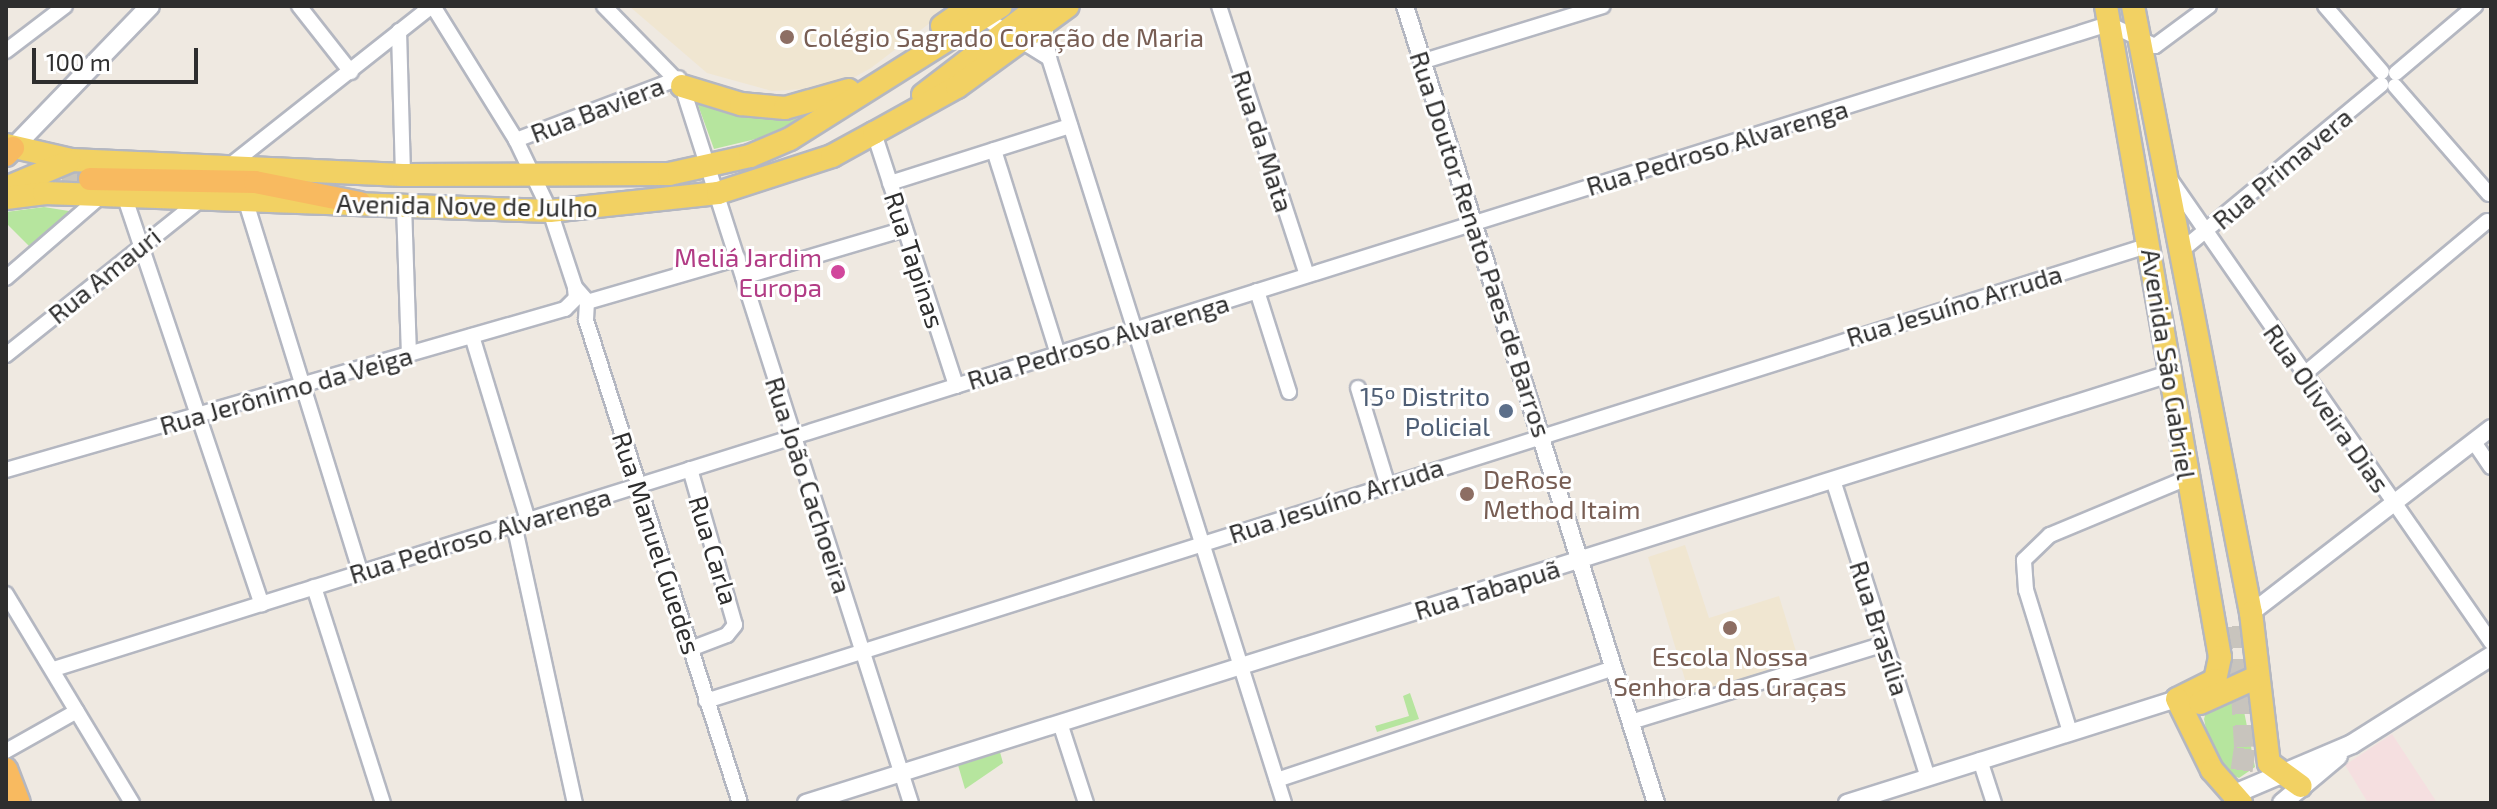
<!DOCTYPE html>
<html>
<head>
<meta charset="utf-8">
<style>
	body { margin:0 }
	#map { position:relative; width:2497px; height:809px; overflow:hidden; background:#efe9e1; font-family:"Exo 2",sans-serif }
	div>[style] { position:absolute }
	.education>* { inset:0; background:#f0e6d1 }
	.medical>* { inset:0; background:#f5dfe0 }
	.green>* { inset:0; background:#b6e59e }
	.primary-tunnel>* { height:22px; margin-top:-11px; transform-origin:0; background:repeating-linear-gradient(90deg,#c8c4bd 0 22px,transparent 0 33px) }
	.trunk-tunnel>* { height:22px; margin-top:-11px; transform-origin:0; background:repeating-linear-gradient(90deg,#c8c4bd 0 22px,transparent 0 33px) }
	.roads { filter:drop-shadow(2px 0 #b4b7c1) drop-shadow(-2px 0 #b4b7c1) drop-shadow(0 2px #b4b7c1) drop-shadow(0 -2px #b4b7c1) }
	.minor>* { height:14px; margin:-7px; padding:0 7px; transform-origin:7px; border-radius:7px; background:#fff }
	.tertiary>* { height:16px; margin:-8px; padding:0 8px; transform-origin:8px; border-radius:8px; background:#fff }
	.secondary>* { height:18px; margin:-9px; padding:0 9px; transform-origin:9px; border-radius:9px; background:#fff }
	.primary>* { height:22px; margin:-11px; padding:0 11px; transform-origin:11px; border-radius:11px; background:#f2d163 }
	.trunk>* { height:22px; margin:-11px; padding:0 11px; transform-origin:11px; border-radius:11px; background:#f8ba60 }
	.dots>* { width:22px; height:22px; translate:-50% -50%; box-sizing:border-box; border:4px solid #fff; border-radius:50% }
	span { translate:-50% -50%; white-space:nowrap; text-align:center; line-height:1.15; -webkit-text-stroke:6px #fff; paint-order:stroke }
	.education-label { font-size:26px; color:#785e54 }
	.left { translate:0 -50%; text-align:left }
	.street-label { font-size:26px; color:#2e2e2e }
	.hotel-label { font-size:26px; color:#b23c85 }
	.right { translate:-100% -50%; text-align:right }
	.service-label { font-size:26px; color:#4e5e75 }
	.frame { position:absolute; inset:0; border:8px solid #2e2e2e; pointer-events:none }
	.scale { position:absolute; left:32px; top:48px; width:166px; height:36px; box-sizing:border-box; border:4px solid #2e2e2e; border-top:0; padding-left:10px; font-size:24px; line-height:28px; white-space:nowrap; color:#2e2e2e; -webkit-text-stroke:6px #fff; paint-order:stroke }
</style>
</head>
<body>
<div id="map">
	<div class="education">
		<i style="clip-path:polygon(629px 6px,942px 6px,943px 13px,871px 68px,837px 87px,772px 91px,707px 73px)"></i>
		<i style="clip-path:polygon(1685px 545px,1709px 618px,1779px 596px,1799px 661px,1690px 696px,1648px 557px)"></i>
	</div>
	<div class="medical">
		<i style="clip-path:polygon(2392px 734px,2436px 801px,2433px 803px,2368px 803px,2345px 765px)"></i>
	</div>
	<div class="green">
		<i style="clip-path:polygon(694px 94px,708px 105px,740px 116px,802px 119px,768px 136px,714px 149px)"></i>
		<i style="clip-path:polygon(44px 207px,75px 212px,30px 247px,6px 223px,6px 212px)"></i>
		<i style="clip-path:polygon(1410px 693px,1419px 719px,1377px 732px,1375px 726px,1409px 716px,1403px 696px)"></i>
		<i style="clip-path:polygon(2241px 696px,2255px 767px,2239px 778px,2226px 773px,2208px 739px,2204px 719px,2206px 712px)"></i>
		<i style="clip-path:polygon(1000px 752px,1003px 763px,965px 789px,958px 765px)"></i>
	</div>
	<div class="primary-tunnel">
		<i style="left:2237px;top:803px;width:57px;rotate:-81.9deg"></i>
		<i style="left:2245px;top:747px;width:131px;rotate:-93.1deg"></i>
	</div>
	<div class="trunk-tunnel">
		<i style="left:29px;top:181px;width:61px;rotate:-1.9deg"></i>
	</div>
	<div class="roads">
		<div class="minor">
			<i style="left:299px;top:6px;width:84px;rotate:51.8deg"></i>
			<i style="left:433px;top:6px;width:158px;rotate:58.2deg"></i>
			<i style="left:516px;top:140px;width:79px;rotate:64.4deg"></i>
			<i style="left:550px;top:211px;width:80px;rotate:71.8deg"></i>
			<i style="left:575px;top:287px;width:18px;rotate:49deg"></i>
			<i style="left:587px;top:301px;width:19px;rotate:93deg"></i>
			<i style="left:586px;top:320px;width:507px;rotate:72.32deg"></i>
			<i style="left:604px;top:6px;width:112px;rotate:45.7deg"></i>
			<i style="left:682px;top:86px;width:753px;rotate:72.29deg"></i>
			<i style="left:1219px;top:6px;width:283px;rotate:71.9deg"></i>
			<i style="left:2325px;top:6px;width:87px;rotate:49.2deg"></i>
			<i style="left:978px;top:14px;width:84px;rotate:31.8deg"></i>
			<i style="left:1044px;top:18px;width:40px;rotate:82.9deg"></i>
			<i style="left:1049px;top:58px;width:781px;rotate:72.49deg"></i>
			<i style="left:399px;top:31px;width:144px;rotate:88.4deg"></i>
			<i style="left:6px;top:51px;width:74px;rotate:-37.3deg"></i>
			<i style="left:1421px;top:62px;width:190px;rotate:-17.1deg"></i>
			<i style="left:2396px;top:73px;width:104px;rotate:-40.3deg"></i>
			<i style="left:2395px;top:86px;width:143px;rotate:49deg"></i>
			<i style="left:874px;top:133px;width:266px;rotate:72deg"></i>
			<i style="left:516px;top:140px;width:174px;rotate:-20.8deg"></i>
			<i style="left:994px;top:150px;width:214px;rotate:72.6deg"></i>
			<i style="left:228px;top:167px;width:260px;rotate:-38.3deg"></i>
			<i style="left:2172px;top:182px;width:560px;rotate:55.26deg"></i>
			<i style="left:890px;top:183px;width:189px;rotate:-17.6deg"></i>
			<i style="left:124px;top:195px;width:432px;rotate:71.4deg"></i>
			<i style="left:245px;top:199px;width:392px;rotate:72.8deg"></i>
			<i style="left:404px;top:205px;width:149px;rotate:88.1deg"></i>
			<i style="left:2182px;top:250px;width:259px;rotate:-39.7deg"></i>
			<i style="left:743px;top:277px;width:169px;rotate:-16.5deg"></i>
			<i style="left:6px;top:278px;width:127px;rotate:-40.8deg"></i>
			<i style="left:1257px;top:291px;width:106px;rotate:72.4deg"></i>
			<i style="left:587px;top:302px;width:157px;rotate:-16.2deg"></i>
			<i style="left:472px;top:336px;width:192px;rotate:73.1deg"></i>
			<i style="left:6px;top:355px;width:252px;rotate:-38.6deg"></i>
			<i style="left:2303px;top:375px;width:240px;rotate:-39.9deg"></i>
			<i style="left:1358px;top:388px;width:99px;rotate:73deg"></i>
			<i style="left:2474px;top:442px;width:30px;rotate:56deg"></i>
			<i style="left:690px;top:469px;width:162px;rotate:73.9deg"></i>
			<i style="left:735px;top:625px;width:13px;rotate:129deg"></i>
			<i style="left:727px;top:635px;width:40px;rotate:159deg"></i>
			<i style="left:6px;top:470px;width:582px;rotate:-16.07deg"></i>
			<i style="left:565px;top:309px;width:16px;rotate:-45deg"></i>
			<i style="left:576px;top:298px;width:10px;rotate:-96deg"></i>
			<i style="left:1833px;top:480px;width:312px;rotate:72.3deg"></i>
			<i style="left:514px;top:524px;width:286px;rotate:77.7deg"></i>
			<i style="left:314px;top:587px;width:227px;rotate:72.3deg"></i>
			<i style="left:6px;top:594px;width:244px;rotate:58.9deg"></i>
			<i style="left:54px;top:669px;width:2154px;rotate:-17.43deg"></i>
			<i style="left:2109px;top:24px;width:51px;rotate:25.6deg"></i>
			<i style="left:2155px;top:46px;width:67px;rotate:-36.5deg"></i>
			<i style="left:706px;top:701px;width:1514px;rotate:-17.53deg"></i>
			<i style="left:1631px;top:722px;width:265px;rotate:-17.1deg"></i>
			<i style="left:1060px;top:723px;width:84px;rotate:72deg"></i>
			<i style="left:2070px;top:732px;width:149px;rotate:-107.2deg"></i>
			<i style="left:2026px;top:590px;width:30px;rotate:-94deg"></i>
			<i style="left:2024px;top:560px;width:36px;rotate:-44deg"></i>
			<i style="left:2050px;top:535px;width:148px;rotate:-22.6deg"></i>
			<i style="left:6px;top:751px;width:81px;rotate:-29.4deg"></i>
			<i style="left:1980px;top:760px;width:45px;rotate:72deg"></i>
			<i style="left:1277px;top:780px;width:355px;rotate:-18.4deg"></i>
		</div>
		<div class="tertiary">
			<i style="left:1405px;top:6px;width:836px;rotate:72.52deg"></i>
			<i style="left:2251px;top:613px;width:303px;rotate:-37.6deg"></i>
			<i style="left:806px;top:803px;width:1429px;rotate:-17.47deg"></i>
			<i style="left:1847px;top:803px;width:346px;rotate:-17.5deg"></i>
		</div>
		<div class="secondary">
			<i style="left:13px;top:148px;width:197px;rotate:-46deg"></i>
			<i style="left:2232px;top:795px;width:130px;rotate:-23deg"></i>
			<i style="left:2352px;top:744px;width:165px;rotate:-32.3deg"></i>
			<i style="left:2282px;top:803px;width:73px;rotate:-40deg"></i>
		</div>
		<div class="primary">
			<i style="left:2106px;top:6px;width:661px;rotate:80.07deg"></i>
			<i style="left:2220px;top:657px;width:24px;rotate:102deg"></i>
			<i style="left:2215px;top:680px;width:42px;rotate:153.4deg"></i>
			<i style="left:2177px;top:699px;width:79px;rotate:63.8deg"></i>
			<i style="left:2212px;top:770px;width:44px;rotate:48.7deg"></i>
			<i style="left:2133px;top:6px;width:618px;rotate:79deg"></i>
			<i style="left:2251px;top:613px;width:151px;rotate:83.2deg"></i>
			<i style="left:2269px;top:763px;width:39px;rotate:36deg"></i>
			<i style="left:942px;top:26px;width:35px;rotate:-35deg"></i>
			<i style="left:682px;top:86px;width:62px;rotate:17deg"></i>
			<i style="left:741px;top:104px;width:44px;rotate:5.2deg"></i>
			<i style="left:785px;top:108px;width:66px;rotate:-15.7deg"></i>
			<i style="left:923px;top:95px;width:146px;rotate:-37.5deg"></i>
			<i style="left:6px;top:145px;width:67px;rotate:13deg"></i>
			<i style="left:71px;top:160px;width:332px;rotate:2.6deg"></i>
			<i style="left:403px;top:175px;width:266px;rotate:-0.2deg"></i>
			<i style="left:669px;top:174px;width:83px;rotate:-12.5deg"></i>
			<i style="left:750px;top:156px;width:43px;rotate:-23deg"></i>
			<i style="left:790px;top:139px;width:249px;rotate:-32.2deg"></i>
			<i style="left:6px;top:188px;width:69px;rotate:-22.9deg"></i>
			<i style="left:6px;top:198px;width:38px;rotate:-7deg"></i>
			<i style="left:44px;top:193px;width:506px;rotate:2.04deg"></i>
			<i style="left:550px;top:211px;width:169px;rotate:-6.1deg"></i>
			<i style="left:718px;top:193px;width:120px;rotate:-18deg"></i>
			<i style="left:832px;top:156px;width:48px;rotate:-28.7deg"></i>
			<i style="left:874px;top:133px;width:95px;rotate:-29deg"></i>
			<i style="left:957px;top:87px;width:137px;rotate:-36.1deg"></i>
			<i style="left:2200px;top:703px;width:63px;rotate:-24.5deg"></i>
		</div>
		<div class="trunk">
			<i style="left:6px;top:155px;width:10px;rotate:-45deg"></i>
			<i style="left:90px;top:179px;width:165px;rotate:1deg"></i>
			<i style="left:255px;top:182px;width:107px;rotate:11.3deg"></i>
			<i style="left:6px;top:769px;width:36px;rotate:69deg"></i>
		</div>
	</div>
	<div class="dots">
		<i style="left:787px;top:37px;background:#8d6e63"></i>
		<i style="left:838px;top:272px;background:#d1479c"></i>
		<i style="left:1506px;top:411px;background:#5c6f8a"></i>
		<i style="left:1467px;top:494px;background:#8d6e63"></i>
		<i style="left:1730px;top:628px;background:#8d6e63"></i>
	</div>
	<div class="education-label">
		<span class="left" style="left:803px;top:37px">Colégio Sagrado Coração de Maria</span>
		<span class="left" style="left:1483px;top:494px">DeRose<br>Method Itaim</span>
		<span style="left:1730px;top:671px">Escola Nossa<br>Senhora das Graças</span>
	</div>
	<div class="street-label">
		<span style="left:597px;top:109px;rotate:-21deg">Rua Baviera</span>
		<span style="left:1263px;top:141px;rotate:72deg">Rua da Mata</span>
		<span style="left:1717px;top:147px;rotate:-17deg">Rua Pedroso Alvarenga</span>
		<span style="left:2282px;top:168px;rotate:-40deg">Rua Primavera</span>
		<span style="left:467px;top:205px;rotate:1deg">Avenida Nove de Julho</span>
		<span style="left:1481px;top:244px;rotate:72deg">Rua Doutor Renato Paes de Barros</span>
		<span style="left:915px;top:260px;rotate:72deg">Rua Tapinas</span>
		<span style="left:104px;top:275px;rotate:-39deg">Rua Amauri</span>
		<span style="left:1954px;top:305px;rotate:-17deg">Rua Jesuíno Arruda</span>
		<span style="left:1098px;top:341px;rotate:-17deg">Rua Pedroso Alvarenga</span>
		<span style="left:2169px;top:364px;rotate:81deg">Avenida São Gabriel</span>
		<span style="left:286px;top:390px;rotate:-16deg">Rua Jerônimo da Veiga</span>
		<span style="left:2327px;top:408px;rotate:55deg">Rua Oliveira Dias</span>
		<span style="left:809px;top:485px;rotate:72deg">Rua João Cachoeira</span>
		<span style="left:1336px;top:500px;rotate:-18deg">Rua Jesuíno Arruda</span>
		<span style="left:480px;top:535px;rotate:-17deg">Rua Pedroso Alvarenga</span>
		<span style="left:657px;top:543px;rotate:72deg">Rua Manuel Guedes</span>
		<span style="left:714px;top:550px;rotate:73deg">Rua Carla</span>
		<span style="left:1487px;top:589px;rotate:-17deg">Rua Tabapuã</span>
		<span style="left:1880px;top:628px;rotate:72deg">Rua Brasília</span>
	</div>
	<div class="hotel-label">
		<span class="right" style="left:822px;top:272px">Meliá Jardim<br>Europa</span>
	</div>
	<div class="service-label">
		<span class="right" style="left:1490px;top:411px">15º Distrito<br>Policial</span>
	</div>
	<div class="frame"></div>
	<div class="scale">100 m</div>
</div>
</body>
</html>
